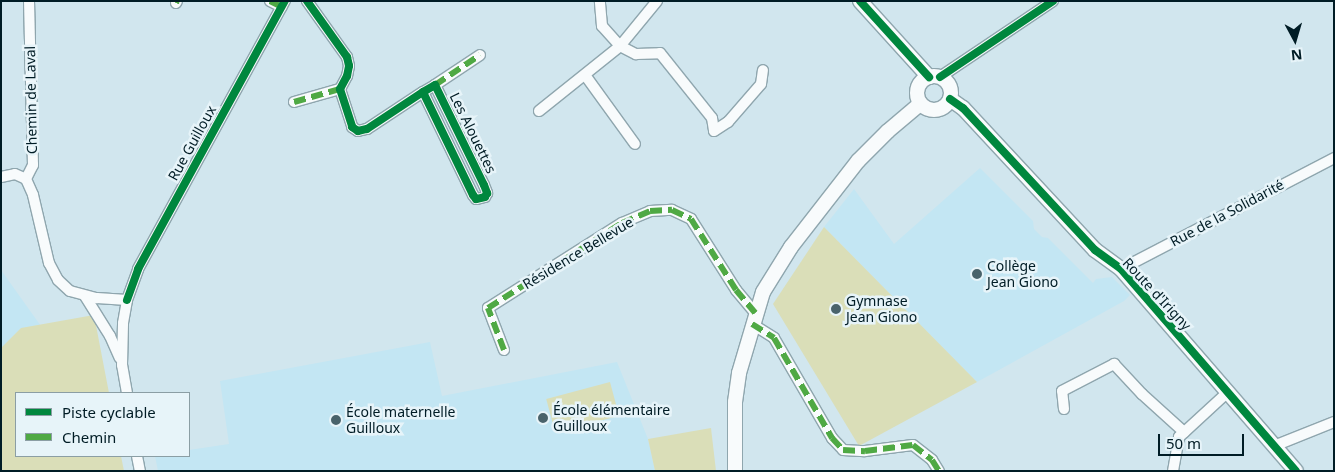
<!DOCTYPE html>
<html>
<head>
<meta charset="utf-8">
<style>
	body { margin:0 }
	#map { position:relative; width:1335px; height:472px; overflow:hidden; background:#d1e6ee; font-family:"Noto Sans",sans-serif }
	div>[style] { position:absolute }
	.built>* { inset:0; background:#c3e6f3 }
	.green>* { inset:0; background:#dadeb8; transform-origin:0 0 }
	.roads { filter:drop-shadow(1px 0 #8fa6ae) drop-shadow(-1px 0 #8fa6ae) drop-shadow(0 1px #8fa6ae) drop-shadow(0 -1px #8fa6ae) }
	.street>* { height:10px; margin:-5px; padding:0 5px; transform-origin:5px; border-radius:5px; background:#f8fbfc }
	.secondary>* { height:14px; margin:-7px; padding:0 7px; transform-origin:7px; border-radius:7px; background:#f8fbfc }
	.secondary>.ring { margin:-7px; padding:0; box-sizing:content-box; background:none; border:14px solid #f8fbfc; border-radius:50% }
	.quiet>* { height:6px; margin-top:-3px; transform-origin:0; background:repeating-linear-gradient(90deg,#4fa944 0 12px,transparent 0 18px) }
	.cycleway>* { height:8px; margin:-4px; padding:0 4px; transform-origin:4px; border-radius:4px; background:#00873e }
	.dots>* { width:14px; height:14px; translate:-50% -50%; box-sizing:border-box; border:2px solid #e7f4f9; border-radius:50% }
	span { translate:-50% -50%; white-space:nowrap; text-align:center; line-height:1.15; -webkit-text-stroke:5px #e7f4f9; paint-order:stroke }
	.street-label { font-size:14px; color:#001c25 }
	.poi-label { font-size:14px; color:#001c25 }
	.left { translate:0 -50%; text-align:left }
	.frame { position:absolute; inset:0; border:2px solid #001c25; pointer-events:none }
	.legend { position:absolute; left:15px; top:392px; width:175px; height:65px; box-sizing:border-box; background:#e7f4f9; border:1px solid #8b9ea4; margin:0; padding:6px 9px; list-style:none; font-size:15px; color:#001c25 }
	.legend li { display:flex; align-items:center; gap:10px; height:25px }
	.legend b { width:25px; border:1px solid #8b9ea4 }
	.north { position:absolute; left:1270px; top:15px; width:50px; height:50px; -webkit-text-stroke:4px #e7f4f9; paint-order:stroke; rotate:174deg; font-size:14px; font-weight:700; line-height:20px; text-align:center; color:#001c25 }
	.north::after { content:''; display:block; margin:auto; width:18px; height:22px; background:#001c25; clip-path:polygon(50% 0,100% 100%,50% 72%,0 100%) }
	.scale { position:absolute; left:1158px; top:434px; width:86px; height:22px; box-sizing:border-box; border:2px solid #001c25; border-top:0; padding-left:6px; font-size:15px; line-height:18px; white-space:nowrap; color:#001c25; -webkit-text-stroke:4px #e7f4f9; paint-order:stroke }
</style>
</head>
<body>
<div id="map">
	<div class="built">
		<i style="clip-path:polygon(980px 168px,1033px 221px,1034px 229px,1042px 237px,1048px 238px,1093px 283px,1096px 279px,1112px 277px,1130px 295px,1124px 301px,977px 382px,824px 227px,854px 189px,894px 244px)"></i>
		<i style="clip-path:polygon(1px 270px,48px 336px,16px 393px,16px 456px,1px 471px)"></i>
		<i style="clip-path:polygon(430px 342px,442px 396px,617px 362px,648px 439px,655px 471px,158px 471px,155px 456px,189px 456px,189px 450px,229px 444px,220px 381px)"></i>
	</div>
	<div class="green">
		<i style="clip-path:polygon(824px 227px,977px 382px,859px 446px,773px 304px)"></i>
		<i style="clip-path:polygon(94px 315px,109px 393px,16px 393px,16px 456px,121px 456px,124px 471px,1px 471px,1px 348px,21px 328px)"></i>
		<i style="left:610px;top:382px;width:35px;height:66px;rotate:75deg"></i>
		<i style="clip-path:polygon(711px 428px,716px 471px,655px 471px,648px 439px)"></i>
	</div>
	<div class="roads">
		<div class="street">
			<i style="left:29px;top:1px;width:164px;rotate:88.6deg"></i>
			<i style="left:33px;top:165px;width:16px;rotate:117deg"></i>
			<i style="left:26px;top:179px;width:17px;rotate:66deg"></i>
			<i style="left:33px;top:195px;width:70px;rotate:76.8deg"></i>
			<i style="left:49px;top:263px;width:19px;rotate:62deg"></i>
			<i style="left:58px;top:280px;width:16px;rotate:43deg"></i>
			<i style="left:70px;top:291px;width:28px;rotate:15deg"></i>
			<i style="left:97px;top:298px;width:30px;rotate:4deg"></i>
			<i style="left:270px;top:1px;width:13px;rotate:27deg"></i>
			<i style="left:307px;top:1px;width:69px;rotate:54.5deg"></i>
			<i style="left:347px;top:57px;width:9px;rotate:77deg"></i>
			<i style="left:349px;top:66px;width:10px;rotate:101deg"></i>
			<i style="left:347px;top:76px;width:15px;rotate:118deg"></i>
			<i style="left:340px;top:89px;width:40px;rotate:72deg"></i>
			<i style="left:352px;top:127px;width:7px;rotate:34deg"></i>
			<i style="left:358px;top:131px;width:9px;rotate:-13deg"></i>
			<i style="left:367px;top:129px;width:67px;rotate:-33.5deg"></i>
			<i style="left:423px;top:92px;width:14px;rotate:-30deg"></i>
			<i style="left:435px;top:85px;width:111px;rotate:63.9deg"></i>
			<i style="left:484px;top:185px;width:9px;rotate:69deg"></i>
			<i style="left:487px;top:193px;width:4px;rotate:117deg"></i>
			<i style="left:485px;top:197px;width:9px;rotate:167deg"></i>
			<i style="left:476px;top:199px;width:5px;rotate:-127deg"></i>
			<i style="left:473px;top:195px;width:114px;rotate:-115.9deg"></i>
			<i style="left:657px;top:1px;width:58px;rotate:129.4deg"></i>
			<i style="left:620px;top:46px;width:18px;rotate:27deg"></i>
			<i style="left:636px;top:54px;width:24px;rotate:-2deg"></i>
			<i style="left:660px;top:53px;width:83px;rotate:51.3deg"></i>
			<i style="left:712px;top:118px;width:13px;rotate:81deg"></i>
			<i style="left:714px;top:131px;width:17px;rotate:-33deg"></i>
			<i style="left:728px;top:122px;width:50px;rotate:-49deg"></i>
			<i style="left:761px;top:84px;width:14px;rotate:-82deg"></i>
			<i style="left:176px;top:3px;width:2px;rotate:-63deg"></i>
			<i style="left:585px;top:75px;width:85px;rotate:54.1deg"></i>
			<i style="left:940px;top:77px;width:136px;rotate:-33.9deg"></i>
			<i style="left:435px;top:85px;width:54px;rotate:-33.7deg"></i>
			<i style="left:294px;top:102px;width:48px;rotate:-15.8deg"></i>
			<i style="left:539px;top:111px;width:104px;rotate:-38.7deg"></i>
			<i style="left:620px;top:46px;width:27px;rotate:-132deg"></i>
			<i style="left:602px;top:26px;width:25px;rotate:-95deg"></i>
			<i style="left:1px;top:177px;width:14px;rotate:-12deg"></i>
			<i style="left:15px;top:174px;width:12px;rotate:24deg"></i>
			<i style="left:1121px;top:269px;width:240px;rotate:-27.5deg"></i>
			<i style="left:85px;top:296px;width:47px;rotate:58deg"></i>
			<i style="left:110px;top:336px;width:24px;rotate:66deg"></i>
			<i style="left:752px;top:324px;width:26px;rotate:32deg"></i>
			<i style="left:774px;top:338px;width:116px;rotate:59.9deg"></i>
			<i style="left:832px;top:438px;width:16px;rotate:47deg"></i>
			<i style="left:843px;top:450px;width:22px;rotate:3deg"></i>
			<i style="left:865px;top:451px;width:48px;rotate:-7.1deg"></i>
			<i style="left:913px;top:445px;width:24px;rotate:38deg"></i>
			<i style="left:932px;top:460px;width:13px;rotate:58deg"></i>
			<i style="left:504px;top:350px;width:45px;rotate:-110.9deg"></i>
			<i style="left:488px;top:308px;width:159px;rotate:-32.4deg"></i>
			<i style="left:622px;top:223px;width:30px;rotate:-23deg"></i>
			<i style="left:650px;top:211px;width:22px;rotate:-3deg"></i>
			<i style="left:672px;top:210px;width:21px;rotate:25deg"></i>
			<i style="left:691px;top:219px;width:84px;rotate:57.6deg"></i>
			<i style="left:736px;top:290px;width:30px;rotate:50deg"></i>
			<i style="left:127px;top:393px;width:28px;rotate:-100deg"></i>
			<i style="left:122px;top:365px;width:42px;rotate:-88.6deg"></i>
			<i style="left:123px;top:323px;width:23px;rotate:-80deg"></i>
			<i style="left:127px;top:300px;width:33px;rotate:-70deg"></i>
			<i style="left:138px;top:269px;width:306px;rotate:-61.3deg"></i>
			<i style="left:1064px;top:409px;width:18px;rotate:-96deg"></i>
			<i style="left:1062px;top:391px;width:59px;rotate:-27.4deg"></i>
			<i style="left:1114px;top:364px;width:41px;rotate:47deg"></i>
			<i style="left:1142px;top:394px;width:57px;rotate:42.1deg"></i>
			<i style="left:1274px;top:446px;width:65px;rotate:-21.8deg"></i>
			<i style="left:137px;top:456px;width:15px;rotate:79deg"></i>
			<i style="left:1173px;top:471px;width:35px;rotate:-80deg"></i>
			<i style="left:1179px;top:437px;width:67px;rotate:-42.6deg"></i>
		</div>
		<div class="secondary">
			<i style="left:860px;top:1px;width:103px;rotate:47.8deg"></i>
			<i class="ring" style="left:917px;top:76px;width:20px;height:20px"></i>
			<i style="left:950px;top:99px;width:16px;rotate:35deg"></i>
			<i style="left:963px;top:108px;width:194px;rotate:47.1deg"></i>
			<i style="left:1095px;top:250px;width:32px;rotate:36deg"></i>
			<i style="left:1121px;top:269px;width:267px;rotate:49.1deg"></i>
			<i style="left:735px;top:471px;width:69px;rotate:-90deg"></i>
			<i style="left:735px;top:402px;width:29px;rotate:-82deg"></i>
			<i style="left:739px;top:373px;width:84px;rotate:-73.5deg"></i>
			<i style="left:763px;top:292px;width:53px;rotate:-58.1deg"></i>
			<i style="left:791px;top:247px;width:109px;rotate:-52.1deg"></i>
			<i style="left:858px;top:161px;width:42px;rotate:-45deg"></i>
			<i style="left:888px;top:131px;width:42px;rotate:-40.2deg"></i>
		</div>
	</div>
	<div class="quiet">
		<i style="left:270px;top:1px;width:13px;rotate:27deg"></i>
		<i style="left:176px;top:3px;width:2px;rotate:-63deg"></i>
		<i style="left:435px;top:85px;width:54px;rotate:-33.7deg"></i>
		<i style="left:294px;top:102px;width:48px;rotate:-15.8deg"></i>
		<i style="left:752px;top:324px;width:26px;rotate:32deg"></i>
		<i style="left:774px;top:338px;width:116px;rotate:59.9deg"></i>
		<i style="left:832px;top:438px;width:16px;rotate:47deg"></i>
		<i style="left:843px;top:450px;width:22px;rotate:3deg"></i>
		<i style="left:865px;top:451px;width:48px;rotate:-7.1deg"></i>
		<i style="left:913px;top:445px;width:24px;rotate:38deg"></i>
		<i style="left:932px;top:460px;width:13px;rotate:58deg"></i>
		<i style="left:504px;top:350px;width:45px;rotate:-110.9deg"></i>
		<i style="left:488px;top:308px;width:159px;rotate:-32.4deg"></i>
		<i style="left:622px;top:223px;width:30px;rotate:-23deg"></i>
		<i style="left:650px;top:211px;width:22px;rotate:-3deg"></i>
		<i style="left:672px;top:210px;width:21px;rotate:25deg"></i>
		<i style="left:691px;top:219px;width:84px;rotate:57.6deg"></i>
		<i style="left:736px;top:290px;width:30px;rotate:50deg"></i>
	</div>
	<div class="cycleway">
		<i style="left:307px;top:1px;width:69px;rotate:54.5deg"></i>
		<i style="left:347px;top:57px;width:9px;rotate:77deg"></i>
		<i style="left:349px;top:66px;width:10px;rotate:101deg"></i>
		<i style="left:347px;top:76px;width:15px;rotate:118deg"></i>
		<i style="left:340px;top:89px;width:40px;rotate:72deg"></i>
		<i style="left:352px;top:127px;width:7px;rotate:34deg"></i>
		<i style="left:358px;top:131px;width:9px;rotate:-13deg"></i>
		<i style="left:367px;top:129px;width:67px;rotate:-33.5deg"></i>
		<i style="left:423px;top:92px;width:14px;rotate:-30deg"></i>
		<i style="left:435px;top:85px;width:111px;rotate:63.9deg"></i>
		<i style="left:484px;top:185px;width:9px;rotate:69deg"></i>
		<i style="left:487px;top:193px;width:4px;rotate:117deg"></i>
		<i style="left:485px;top:197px;width:9px;rotate:167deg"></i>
		<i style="left:476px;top:199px;width:5px;rotate:-127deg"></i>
		<i style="left:473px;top:195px;width:114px;rotate:-115.9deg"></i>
		<i style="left:860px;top:1px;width:103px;rotate:47.8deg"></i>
		<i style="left:940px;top:77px;width:136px;rotate:-33.9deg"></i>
		<i style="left:950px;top:99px;width:16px;rotate:35deg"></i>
		<i style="left:963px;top:108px;width:194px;rotate:47.1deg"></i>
		<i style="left:1095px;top:250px;width:32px;rotate:36deg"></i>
		<i style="left:1121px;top:269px;width:267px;rotate:49.1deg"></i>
		<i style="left:127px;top:300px;width:33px;rotate:-70deg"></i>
		<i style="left:138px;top:269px;width:306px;rotate:-61.3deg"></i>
	</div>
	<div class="dots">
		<i style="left:977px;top:274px;background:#49636b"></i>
		<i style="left:836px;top:309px;background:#49636b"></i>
		<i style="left:543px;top:418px;background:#49636b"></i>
		<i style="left:336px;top:420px;background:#49636b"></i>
	</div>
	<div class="street-label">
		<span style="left:31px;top:100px;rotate:-91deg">Chemin de Laval</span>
		<span style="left:473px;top:133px;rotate:64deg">Les Alouettes</span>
		<span style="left:192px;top:143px;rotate:-61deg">Rue Guilloux</span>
		<span style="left:1227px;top:213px;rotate:-28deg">Rue de la Solidarité</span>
		<span style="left:578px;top:253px;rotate:-31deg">Résidence Bellevue</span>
		<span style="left:1157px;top:294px;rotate:47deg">Route d'Irigny</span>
	</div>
	<div class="poi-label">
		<span class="left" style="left:987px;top:274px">Collège<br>Jean Giono</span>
		<span class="left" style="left:846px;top:309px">Gymnase<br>Jean Giono</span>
		<span class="left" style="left:553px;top:418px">École élémentaire<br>Guilloux</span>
		<span class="left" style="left:346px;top:420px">École maternelle<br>Guilloux</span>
	</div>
	<div class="frame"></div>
	<ul class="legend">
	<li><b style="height:6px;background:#00873e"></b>Piste cyclable</li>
	<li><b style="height:6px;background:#4fa944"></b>Chemin</li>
	</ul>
	<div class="north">N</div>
	<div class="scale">50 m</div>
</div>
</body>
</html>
